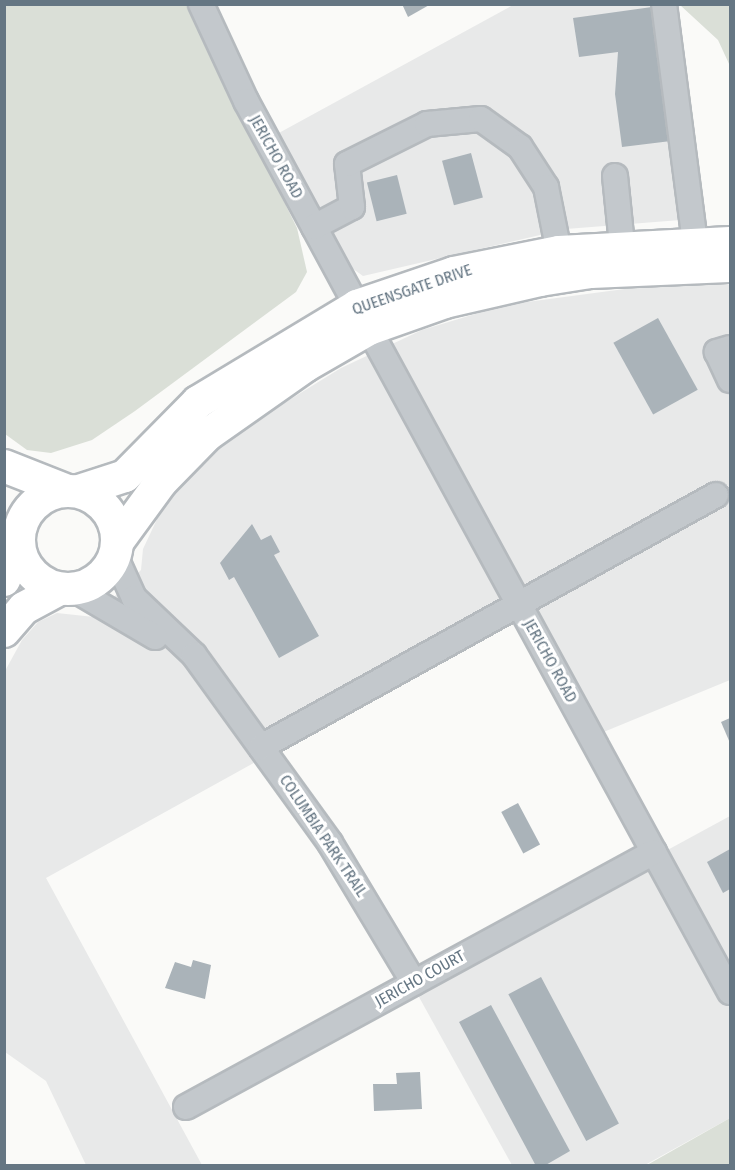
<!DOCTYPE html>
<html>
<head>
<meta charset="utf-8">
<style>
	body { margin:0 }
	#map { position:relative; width:735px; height:1170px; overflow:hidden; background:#fafaf8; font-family:"Fira Sans Condensed",sans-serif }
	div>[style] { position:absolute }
	.built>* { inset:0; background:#e8e9e9 }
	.green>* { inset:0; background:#dadfd7 }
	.building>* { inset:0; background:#aab3b9; transform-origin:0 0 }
	.roads { filter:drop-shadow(2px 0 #b5babe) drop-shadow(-2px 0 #b5babe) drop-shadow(0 2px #b5babe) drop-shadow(0 -2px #b5babe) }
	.minor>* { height:24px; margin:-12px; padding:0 12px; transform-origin:12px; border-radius:12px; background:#c3c8cc }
	.major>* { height:32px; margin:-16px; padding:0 16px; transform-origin:16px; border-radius:16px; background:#fff }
	.major>.ring { margin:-16px; padding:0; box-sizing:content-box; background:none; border:32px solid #fff; border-radius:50% }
	span { translate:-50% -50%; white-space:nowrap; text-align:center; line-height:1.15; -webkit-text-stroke:6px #fff; paint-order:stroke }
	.street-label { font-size:16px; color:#657683 }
	.frame { position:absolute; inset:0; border:6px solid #657683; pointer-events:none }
</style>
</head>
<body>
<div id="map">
	<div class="built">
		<i style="clip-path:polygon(513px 5px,676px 5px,706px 218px,566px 229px,363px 276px,349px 266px,335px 244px,277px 134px)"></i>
		<i style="clip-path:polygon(662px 284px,730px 285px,730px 680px,589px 738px,521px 615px,46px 878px,202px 1165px,86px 1165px,46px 1081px,5px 1052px,5px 671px,22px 640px,38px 622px,57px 613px,94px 617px,141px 570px,143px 549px,159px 515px,189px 476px,236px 433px,341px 368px,422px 330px,505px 305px)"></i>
		<i style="clip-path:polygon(730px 816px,730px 1118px,645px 1165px,512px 1165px,414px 988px)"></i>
	</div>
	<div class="green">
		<i style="clip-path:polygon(5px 5px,187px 5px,297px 228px,307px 272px,296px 292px,135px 411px,92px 440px,51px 453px,27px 450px,5px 434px)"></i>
		<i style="clip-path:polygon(680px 5px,730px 5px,730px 66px,718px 40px)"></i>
		<i style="clip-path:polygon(730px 1118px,730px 1165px,647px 1165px)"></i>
	</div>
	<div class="building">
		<i style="clip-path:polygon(402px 4px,431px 4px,408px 17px)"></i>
		<i style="clip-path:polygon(652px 7px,671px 141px,622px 147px,615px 94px,618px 52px,579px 57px,573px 18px)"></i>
		<i style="left:471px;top:153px;width:46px;height:30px;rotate:75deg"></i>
		<i style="left:397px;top:175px;width:40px;height:31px;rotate:76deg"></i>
		<i style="left:658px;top:318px;width:82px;height:51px;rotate:61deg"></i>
		<i style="clip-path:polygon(252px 524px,261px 540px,271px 535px,280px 552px,274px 555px,319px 636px,279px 658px,234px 577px,229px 580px,220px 563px)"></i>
		<i style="clip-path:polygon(730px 718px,730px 743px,721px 722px)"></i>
		<i style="left:518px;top:803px;width:47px;height:19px;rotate:62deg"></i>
		<i style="clip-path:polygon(730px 849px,730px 889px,723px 893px,707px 862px)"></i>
		<i style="clip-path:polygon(193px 960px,211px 965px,205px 999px,165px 988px,175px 962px,191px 967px)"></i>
		<i style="left:541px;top:977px;width:166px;height:37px;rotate:62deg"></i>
		<i style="clip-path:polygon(491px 1005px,570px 1151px,544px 1166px,536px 1166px,459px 1022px)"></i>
		<i style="clip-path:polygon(420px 1072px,422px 1109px,374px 1111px,373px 1084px,397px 1084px,396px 1073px)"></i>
	</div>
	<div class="roads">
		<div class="minor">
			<i style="left:201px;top:4px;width:107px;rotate:65.1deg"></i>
			<i style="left:246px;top:101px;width:233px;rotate:61.6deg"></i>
			<i style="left:664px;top:4px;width:241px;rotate:82.6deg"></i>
			<i style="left:615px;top:176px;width:69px;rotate:84.2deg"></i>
			<i style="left:314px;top:227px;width:43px;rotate:-27.8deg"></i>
			<i style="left:352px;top:207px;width:43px;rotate:-96.6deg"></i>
			<i style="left:347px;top:164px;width:89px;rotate:-26.6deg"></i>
			<i style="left:427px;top:124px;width:54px;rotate:-5.3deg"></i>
			<i style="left:481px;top:119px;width:48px;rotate:35.7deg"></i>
			<i style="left:520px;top:147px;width:48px;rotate:57deg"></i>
			<i style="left:546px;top:187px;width:66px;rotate:78.7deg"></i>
			<i style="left:369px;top:329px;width:755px;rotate:61.43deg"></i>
			<i style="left:730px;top:348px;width:14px;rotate:163deg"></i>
			<i style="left:717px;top:352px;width:31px;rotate:65deg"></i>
			<i style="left:115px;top:556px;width:46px;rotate:65.7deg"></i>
			<i style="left:134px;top:598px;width:83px;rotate:43.5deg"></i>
			<i style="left:194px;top:655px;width:232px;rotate:54.1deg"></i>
			<i style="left:330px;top:843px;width:163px;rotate:59deg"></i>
			<i style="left:75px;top:590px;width:93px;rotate:30.4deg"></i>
			<i style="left:261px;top:747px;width:520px;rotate:-28.98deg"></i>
			<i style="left:186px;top:1107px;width:533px;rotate:-28.58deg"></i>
		</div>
		<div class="major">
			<i style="left:4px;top:466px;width:66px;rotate:21.5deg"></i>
			<i class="ring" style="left:19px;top:491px;width:66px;height:66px"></i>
			<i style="left:79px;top:491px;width:48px;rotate:-18.1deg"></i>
			<i style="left:125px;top:476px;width:104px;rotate:-45.4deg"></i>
			<i style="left:198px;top:402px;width:186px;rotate:-31.1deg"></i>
			<i style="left:357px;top:306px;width:102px;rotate:-18.8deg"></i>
			<i style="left:454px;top:273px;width:107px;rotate:-11.3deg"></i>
			<i style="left:559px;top:252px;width:171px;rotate:-3deg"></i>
			<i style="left:118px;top:541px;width:73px;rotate:-53.9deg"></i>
			<i style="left:161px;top:482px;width:66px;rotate:-45.6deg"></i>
			<i style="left:207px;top:435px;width:120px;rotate:-35.1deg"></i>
			<i style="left:305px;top:366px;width:74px;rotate:-30deg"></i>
			<i style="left:369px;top:329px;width:81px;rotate:-19.6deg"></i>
			<i style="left:445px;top:302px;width:98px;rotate:-13deg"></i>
			<i style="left:540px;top:280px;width:51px;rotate:-9.1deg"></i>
			<i style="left:590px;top:272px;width:140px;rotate:-2.5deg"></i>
			<i style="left:4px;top:580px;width:37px;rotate:-66deg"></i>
			<i style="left:4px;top:631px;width:30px;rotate:-49deg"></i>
			<i style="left:24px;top:608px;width:40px;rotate:-28deg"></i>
		</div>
	</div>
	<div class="street-label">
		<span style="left:276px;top:157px;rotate:61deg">JERICHO ROAD</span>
		<span style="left:412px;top:290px;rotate:-19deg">QUEENSGATE DRIVE</span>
		<span style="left:550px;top:661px;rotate:61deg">JERICHO ROAD</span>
		<span style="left:323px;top:836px;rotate:56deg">COLUMBIA PARK TRAIL</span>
		<span style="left:420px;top:979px;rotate:-29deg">JERICHO COURT</span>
	</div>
	<div class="frame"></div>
</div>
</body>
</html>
